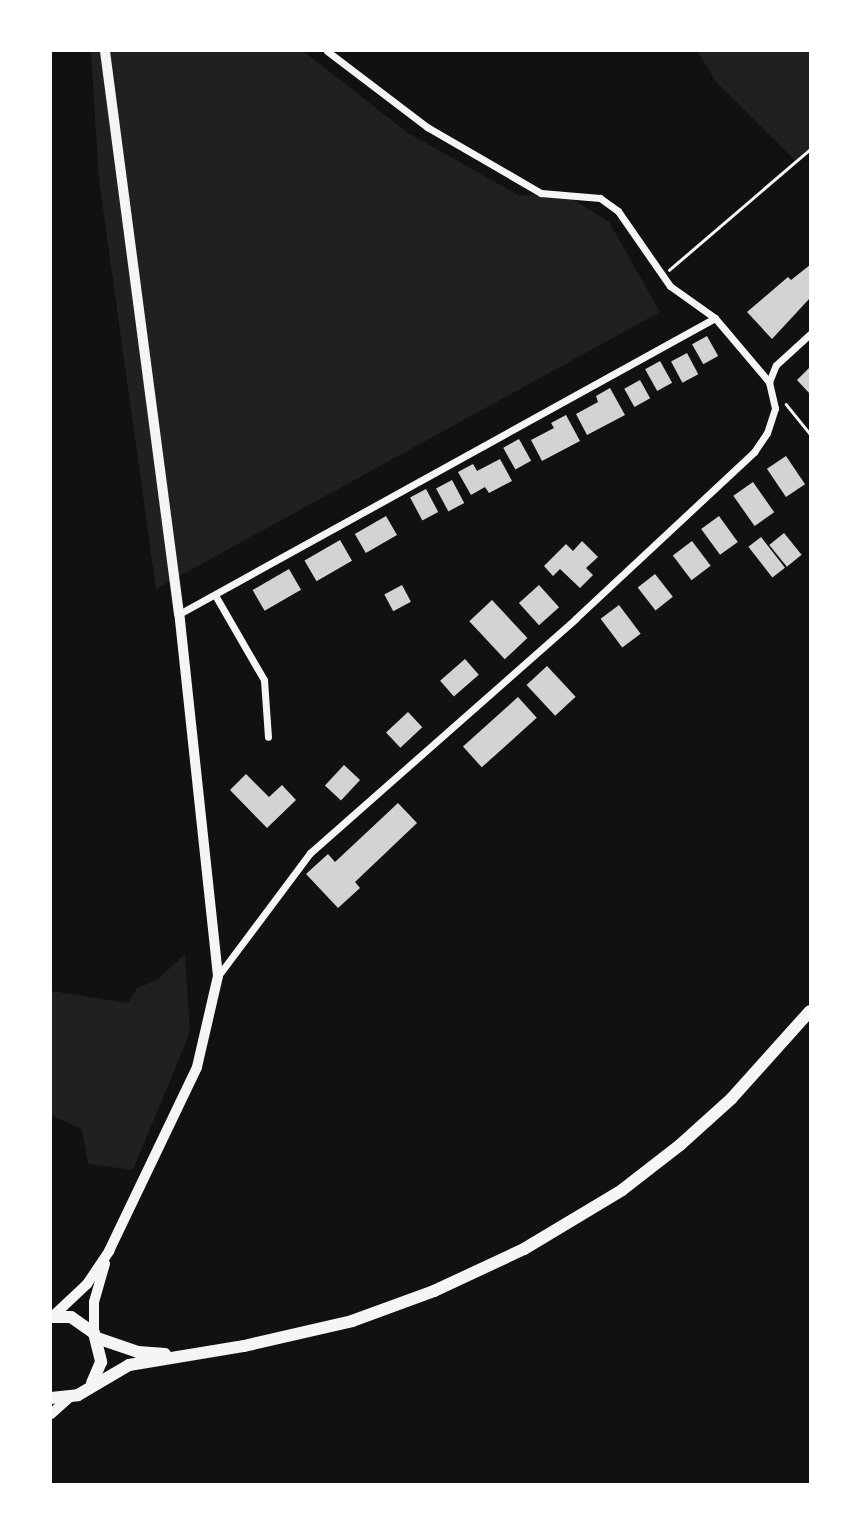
<!DOCTYPE html>
<html>
<head>
<meta charset="utf-8">
<style>
	body { margin:0 }
	#map { position:relative; width:861px; height:1535px; overflow:hidden; background:#111; font-family:"Crimson Pro",serif }
	div>[style] { position:absolute }
	.green>* { inset:0; background:#202020 }
	.building>* { inset:0; background:#d3d3d3; transform-origin:0 0 }
	.path>* { height:2.5px; margin:-1.25px; padding:0 1.25px; transform-origin:1.25px; border-radius:1.25px; background:#f5f5f5 }
	.minor>* { height:7px; margin:-3.5px; padding:0 3.5px; transform-origin:3.5px; border-radius:3.5px; background:#f5f5f5 }
	.secondary>* { height:10px; margin:-5px; padding:0 5px; transform-origin:5px; border-radius:5px; background:#f5f5f5 }
	.primary>* { height:12px; margin:-6px; padding:0 6px; transform-origin:6px; border-radius:6px; background:#f5f5f5 }
	span { translate:-50% -50%; white-space:nowrap; text-align:center; line-height:1.15; -webkit-text-stroke:6px #fff; paint-order:stroke }
	.frame { position:absolute; inset:0; border:52px solid #fff; pointer-events:none }
</style>
</head>
<body>
<div id="map">
	<div class="green">
		<i style="clip-path:polygon(91px 51px,303px 51px,408px 133px,520px 196px,559px 191px,609px 222px,660px 312px,156px 589px,99px 180px)"></i>
		<i style="clip-path:polygon(697px 51px,810px 51px,810px 147px,795px 160px,717px 83px)"></i>
		<i style="clip-path:polygon(185px 954px,190px 1032px,133px 1170px,88px 1164px,82px 1129px,51px 1115px,51px 991px,128px 1003px,137px 988px,157px 980px)"></i>
	</div>
	<div class="building">
		<i style="clip-path:polygon(810px 265px,810px 298px,772px 339px,747px 312px,788px 277px,791px 280px)"></i>
		<i style="left:707px;top:336px;width:23px;height:17px;rotate:61deg"></i>
		<i style="left:687px;top:353px;width:24px;height:18px;rotate:62deg"></i>
		<i style="left:660px;top:361px;width:25px;height:17px;rotate:61deg"></i>
		<i style="clip-path:polygon(810px 367px,810px 394px,797px 380px)"></i>
		<i style="left:640px;top:380px;width:21px;height:18px;rotate:61deg"></i>
		<i style="clip-path:polygon(610px 388px,625px 415px,587px 435px,576px 414px,598px 402px,596px 396px)"></i>
		<i style="clip-path:polygon(566px 415px,580px 441px,542px 461px,531px 440px,554px 428px,551px 423px)"></i>
		<i style="left:519px;top:439px;width:25px;height:18px;rotate:61deg"></i>
		<i style="left:786px;top:456px;width:34px;height:23px;rotate:56deg"></i>
		<i style="clip-path:polygon(500px 459px,512px 481px,489px 493px,485px 487px,471px 495px,458px 472px,473px 464px,477px 471px)"></i>
		<i style="left:452px;top:480px;width:26px;height:18px;rotate:62deg"></i>
		<i style="left:753px;top:482px;width:37px;height:24px;rotate:55deg"></i>
		<i style="left:426px;top:489px;width:26px;height:18px;rotate:62deg"></i>
		<i style="left:386px;top:516px;width:22px;height:36px;rotate:60deg"></i>
		<i style="left:719px;top:516px;width:32px;height:22px;rotate:54deg"></i>
		<i style="left:784px;top:533px;width:28px;height:19px;rotate:51deg"></i>
		<i style="left:761px;top:537px;width:39px;height:16px;rotate:52deg"></i>
		<i style="left:340px;top:540px;width:24px;height:41px;rotate:60deg"></i>
		<i style="clip-path:polygon(582px 541px,598px 557px,586px 568px,593px 575px,580px 588px,560px 569px,553px 576px,544px 566px,566px 544px,573px 551px)"></i>
		<i style="left:692px;top:541px;width:31px;height:24px;rotate:53deg"></i>
		<i style="left:289px;top:569px;width:24px;height:42px;rotate:60deg"></i>
		<i style="left:655px;top:574px;width:29px;height:22px;rotate:52deg"></i>
		<i style="left:402px;top:585px;width:19px;height:20px;rotate:62deg"></i>
		<i style="left:539px;top:585px;width:30px;height:27px;rotate:48deg"></i>
		<i style="left:492px;top:600px;width:52px;height:31px;rotate:47deg"></i>
		<i style="left:619px;top:605px;width:36px;height:23px;rotate:53deg"></i>
		<i style="left:465px;top:659px;width:21px;height:33px;rotate:49deg"></i>
		<i style="left:547px;top:666px;width:42px;height:28px;rotate:47deg"></i>
		<i style="left:518px;top:697px;width:28px;height:74px;rotate:48deg"></i>
		<i style="left:408px;top:712px;width:21px;height:30px;rotate:47deg"></i>
		<i style="left:344px;top:765px;width:22px;height:28px;rotate:43deg"></i>
		<i style="clip-path:polygon(246px 774px,269px 797px,282px 785px,296px 800px,267px 828px,230px 790px)"></i>
		<i style="clip-path:polygon(398px 803px,417px 823px,355px 882px,360px 888px,338px 908px,306px 874px,328px 854px,335px 862px)"></i>
	</div>
	<div class="path">
		<i style="left:669px;top:270px;width:186px;rotate:-40.6deg"></i>
		<i style="left:786px;top:404px;width:38px;rotate:51deg"></i>
	</div>
	<div class="minor">
		<i style="left:327px;top:51px;width:126px;rotate:37.2deg"></i>
		<i style="left:427px;top:127px;width:132px;rotate:30.1deg"></i>
		<i style="left:541px;top:193px;width:59px;rotate:4.8deg"></i>
		<i style="left:600px;top:198px;width:22px;rotate:36deg"></i>
		<i style="left:618px;top:211px;width:91px;rotate:55.3deg"></i>
		<i style="left:670px;top:286px;width:55px;rotate:35.4deg"></i>
		<i style="left:715px;top:318px;width:84px;rotate:49.8deg"></i>
		<i style="left:215px;top:595px;width:98px;rotate:60deg"></i>
		<i style="left:264px;top:680px;width:57px;rotate:86deg"></i>
		<i style="left:179px;top:614px;width:612px;rotate:-28.91deg"></i>
		<i style="left:218px;top:976px;width:154px;rotate:-53.2deg"></i>
		<i style="left:310px;top:853px;width:354px;rotate:-41.4deg"></i>
		<i style="left:575px;top:619px;width:245px;rotate:-43deg"></i>
		<i style="left:754px;top:452px;width:23px;rotate:-56deg"></i>
		<i style="left:767px;top:433px;width:26px;rotate:-72deg"></i>
		<i style="left:775px;top:408px;width:27px;rotate:-103deg"></i>
		<i style="left:769px;top:382px;width:18px;rotate:-68deg"></i>
		<i style="left:776px;top:365px;width:46px;rotate:-42.4deg"></i>
	</div>
	<div class="secondary">
		<i style="left:53px;top:1316px;width:47px;rotate:-43.3deg"></i>
		<i style="left:87px;top:1284px;width:40px;rotate:-56deg"></i>
		<i style="left:109px;top:1251px;width:204px;rotate:-64.4deg"></i>
		<i style="left:197px;top:1067px;width:93px;rotate:-77deg"></i>
		<i style="left:218px;top:976px;width:364px;rotate:-96.1deg"></i>
		<i style="left:179px;top:614px;width:568px;rotate:-97.49deg"></i>
		<i style="left:94px;top:1333px;width:31px;rotate:-90deg"></i>
		<i style="left:94px;top:1302px;width:40px;rotate:-74deg"></i>
		<i style="left:51px;top:1414px;width:24px;rotate:-42deg"></i>
	</div>
	<div class="primary">
		<i style="left:51px;top:1317px;width:20px"></i>
		<i style="left:71px;top:1317px;width:28px;rotate:35deg"></i>
		<i style="left:94px;top:1333px;width:30px;rotate:76deg"></i>
		<i style="left:101px;top:1362px;width:23px;rotate:113deg"></i>
		<i style="left:97px;top:1338px;width:43px;rotate:18.9deg"></i>
		<i style="left:138px;top:1352px;width:27px;rotate:4deg"></i>
		<i style="left:51px;top:1398px;width:27px;rotate:-6deg"></i>
		<i style="left:78px;top:1395px;width:59px;rotate:-30.5deg"></i>
		<i style="left:129px;top:1365px;width:117px;rotate:-9.4deg"></i>
		<i style="left:244px;top:1346px;width:111px;rotate:-13deg"></i>
		<i style="left:352px;top:1321px;width:87px;rotate:-20.1deg"></i>
		<i style="left:434px;top:1291px;width:99px;rotate:-25deg"></i>
		<i style="left:524px;top:1249px;width:114px;rotate:-31deg"></i>
		<i style="left:622px;top:1190px;width:73px;rotate:-37.8deg"></i>
		<i style="left:680px;top:1145px;width:69px;rotate:-42deg"></i>
		<i style="left:731px;top:1099px;width:118px;rotate:-48.1deg"></i>
	</div>
	<div class="frame"></div>
</div>
</body>
</html>
